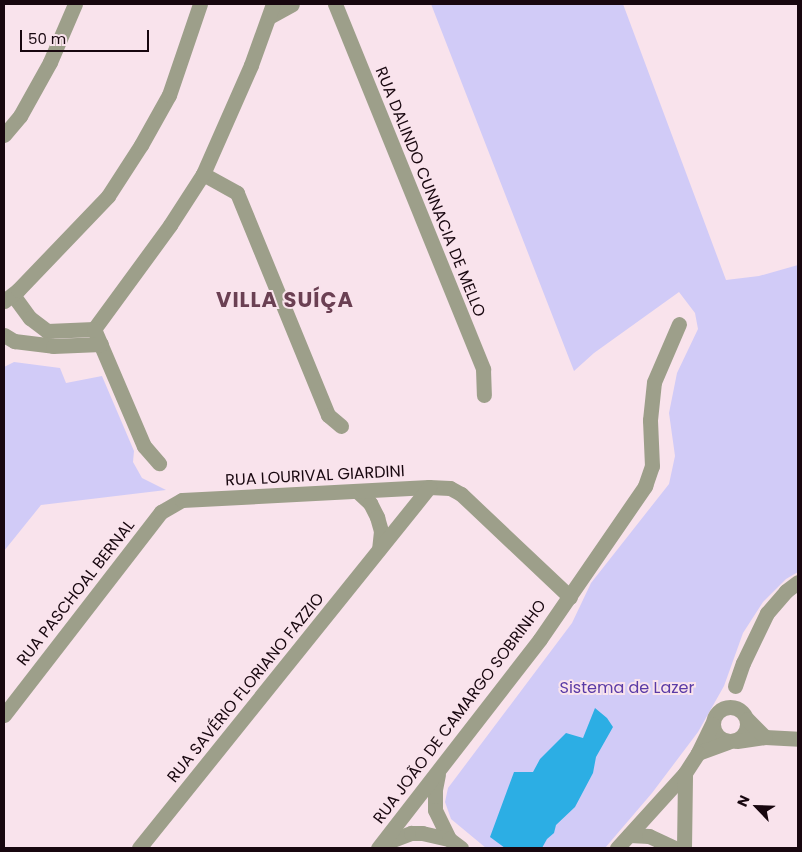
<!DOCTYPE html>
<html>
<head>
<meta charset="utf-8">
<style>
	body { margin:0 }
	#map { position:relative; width:802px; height:852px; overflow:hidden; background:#f9e3ec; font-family:Poppins,sans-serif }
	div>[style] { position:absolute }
	.green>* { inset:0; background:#d1cbf7 }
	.water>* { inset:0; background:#2caee4 }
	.minor>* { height:15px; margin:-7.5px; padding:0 7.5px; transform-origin:7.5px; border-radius:7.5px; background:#9d9f8a }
	.minor>.ring { margin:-7.5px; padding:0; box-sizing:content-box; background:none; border:15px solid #9d9f8a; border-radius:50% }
	.tertiary>* { height:15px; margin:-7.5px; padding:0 7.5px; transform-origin:7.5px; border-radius:7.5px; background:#9d9f8a }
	span { translate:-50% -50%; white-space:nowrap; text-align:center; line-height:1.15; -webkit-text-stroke:4px #f9e3ec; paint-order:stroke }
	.street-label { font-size:16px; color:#18070f }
	.park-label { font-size:16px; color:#5a3ba6 }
	.district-label { font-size:21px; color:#6b4053; font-weight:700; letter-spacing:1px }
	.frame { position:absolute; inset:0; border:5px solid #18070f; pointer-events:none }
	.north { position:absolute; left:732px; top:782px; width:50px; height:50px; -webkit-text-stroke:4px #f9e3ec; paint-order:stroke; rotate:294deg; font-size:14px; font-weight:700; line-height:20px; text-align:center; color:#18070f }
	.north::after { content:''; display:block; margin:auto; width:18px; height:22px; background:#18070f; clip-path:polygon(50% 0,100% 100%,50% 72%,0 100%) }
	.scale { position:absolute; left:20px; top:30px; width:129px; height:22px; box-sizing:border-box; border:2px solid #18070f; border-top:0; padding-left:6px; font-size:15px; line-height:18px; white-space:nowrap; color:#18070f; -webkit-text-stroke:4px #f9e3ec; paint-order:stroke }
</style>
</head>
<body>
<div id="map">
	<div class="green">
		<i style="clip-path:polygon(431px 4px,623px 4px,726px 280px,759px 276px,798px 265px,798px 572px,786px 579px,763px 602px,743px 633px,724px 686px,698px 732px,652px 793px,605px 848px,486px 848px,451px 819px,445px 802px,448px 788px,572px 623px,591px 583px,669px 484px,675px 456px,669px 413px,677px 373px,698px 329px,695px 313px,679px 292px,594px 353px,574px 371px)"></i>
		<i style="clip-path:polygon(14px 362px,60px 368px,66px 383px,102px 376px,134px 451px,133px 462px,142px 478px,166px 490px,41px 505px,4px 551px,4px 367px)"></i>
	</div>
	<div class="water">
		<i style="clip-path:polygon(595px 708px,607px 718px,613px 727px,596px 757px,593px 773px,575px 807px,556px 825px,554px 833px,547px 839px,542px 848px,505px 848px,490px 837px,514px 772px,533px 772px,540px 759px,566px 733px,583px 738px)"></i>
	</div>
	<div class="minor">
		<i style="left:335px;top:4px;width:394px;rotate:67.9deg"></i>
		<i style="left:483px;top:369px;width:26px;rotate:88deg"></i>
		<i style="left:269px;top:17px;width:26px;rotate:-29deg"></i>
		<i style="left:4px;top:135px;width:25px;rotate:-50deg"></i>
		<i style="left:20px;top:116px;width:62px;rotate:-60.9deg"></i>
		<i style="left:50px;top:62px;width:63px;rotate:-66.7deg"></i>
		<i style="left:203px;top:174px;width:39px;rotate:29deg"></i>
		<i style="left:237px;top:193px;width:240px;rotate:67.7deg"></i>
		<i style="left:328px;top:415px;width:17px;rotate:40deg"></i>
		<i style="left:13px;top:295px;width:29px;rotate:54deg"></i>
		<i style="left:30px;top:318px;width:21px;rotate:37deg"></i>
		<i style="left:47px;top:331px;width:47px;rotate:-2.4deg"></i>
		<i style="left:94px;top:329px;width:129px;rotate:-53.8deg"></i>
		<i style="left:170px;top:225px;width:61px;rotate:-57.1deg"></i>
		<i style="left:203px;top:174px;width:119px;rotate:-66.2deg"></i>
		<i style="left:251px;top:65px;width:65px;rotate:-70.2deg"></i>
		<i style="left:94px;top:329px;width:127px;rotate:66.9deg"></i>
		<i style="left:144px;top:446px;width:23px;rotate:49deg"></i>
		<i style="left:4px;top:335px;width:12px;rotate:31deg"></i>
		<i style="left:14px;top:341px;width:39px;rotate:7deg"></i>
		<i style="left:53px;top:346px;width:48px;rotate:-2.4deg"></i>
		<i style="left:357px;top:491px;width:18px;rotate:43deg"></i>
		<i style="left:370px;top:503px;width:16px;rotate:63deg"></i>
		<i style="left:377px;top:517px;width:15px;rotate:74deg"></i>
		<i style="left:381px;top:531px;width:18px;rotate:96deg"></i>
		<i style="left:735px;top:686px;width:24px;rotate:-71deg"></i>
		<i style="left:743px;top:663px;width:55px;rotate:-64.4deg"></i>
		<i style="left:767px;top:613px;width:29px;rotate:-49deg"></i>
		<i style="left:786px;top:591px;width:15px;rotate:-37deg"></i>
		<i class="ring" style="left:713px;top:707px;width:19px;height:19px"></i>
		<i style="left:4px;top:715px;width:257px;rotate:-52.3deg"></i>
		<i style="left:161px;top:512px;width:24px;rotate:-30deg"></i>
		<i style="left:182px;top:500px;width:247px;rotate:-3deg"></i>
		<i style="left:429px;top:487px;width:21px;rotate:3deg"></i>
		<i style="left:450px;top:488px;width:13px;rotate:29deg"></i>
		<i style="left:461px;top:494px;width:150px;rotate:43.4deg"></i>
		<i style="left:712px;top:724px;width:32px;rotate:116deg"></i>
		<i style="left:698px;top:753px;width:32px;rotate:-20deg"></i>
		<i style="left:765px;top:737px;width:33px;rotate:3deg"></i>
		<i style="left:737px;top:741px;width:28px;rotate:-8deg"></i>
		<i style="left:765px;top:737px;width:25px;rotate:-135deg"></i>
		<i style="left:438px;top:774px;width:16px;rotate:101deg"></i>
		<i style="left:435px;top:790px;width:20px;rotate:90deg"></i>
		<i style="left:435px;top:810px;width:32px;rotate:64deg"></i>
		<i style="left:629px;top:835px;width:20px;rotate:3deg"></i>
		<i style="left:649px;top:836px;width:29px;rotate:25deg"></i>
		<i style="left:382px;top:844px;width:31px;rotate:-21deg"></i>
		<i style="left:411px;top:833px;width:11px"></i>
		<i style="left:422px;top:833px;width:28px;rotate:13deg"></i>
		<i style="left:449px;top:839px;width:15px;rotate:37deg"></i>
		<i style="left:139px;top:848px;width:463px;rotate:-51.2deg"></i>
		<i style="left:378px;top:848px;width:264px;rotate:-52.2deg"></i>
		<i style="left:540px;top:639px;width:186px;rotate:-55.5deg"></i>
		<i style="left:645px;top:486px;width:21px;rotate:-71deg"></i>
		<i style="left:652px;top:466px;width:46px;rotate:-92.5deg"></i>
		<i style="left:650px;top:420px;width:38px;rotate:-84deg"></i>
		<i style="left:654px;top:382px;width:63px;rotate:-66.7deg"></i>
		<i style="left:617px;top:848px;width:101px;rotate:-47.8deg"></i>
		<i style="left:685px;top:773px;width:24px;rotate:-57deg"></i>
		<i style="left:684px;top:848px;width:75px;rotate:-89.2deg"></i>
	</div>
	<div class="tertiary">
		<i style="left:4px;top:301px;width:18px;rotate:-38deg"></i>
		<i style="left:18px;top:290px;width:130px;rotate:-46.2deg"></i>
		<i style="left:108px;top:196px;width:61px;rotate:-57.1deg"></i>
		<i style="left:141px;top:145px;width:57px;rotate:-60.8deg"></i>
		<i style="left:169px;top:95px;width:96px;rotate:-71.2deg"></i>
	</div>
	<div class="street-label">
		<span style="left:430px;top:192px;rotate:68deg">RUA DALINDO CUNNACIA DE MELLO</span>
		<span style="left:315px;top:476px;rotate:-3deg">RUA LOURIVAL GIARDINI</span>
		<span style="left:76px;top:593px;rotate:-52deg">RUA PASCHOAL BERNAL</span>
		<span style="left:246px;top:688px;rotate:-51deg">RUA SAVÉRIO FLORIANO FAZZIO</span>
		<span style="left:460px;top:712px;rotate:-53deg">RUA JOÃO DE CAMARGO SOBRINHO</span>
	</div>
	<div class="park-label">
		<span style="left:627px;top:688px">Sistema de Lazer</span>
	</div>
	<div class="district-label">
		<span style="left:285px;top:300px">VILLA SUÍÇA</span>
	</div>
	<div class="frame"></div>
	<div class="north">N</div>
	<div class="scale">50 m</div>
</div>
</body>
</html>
